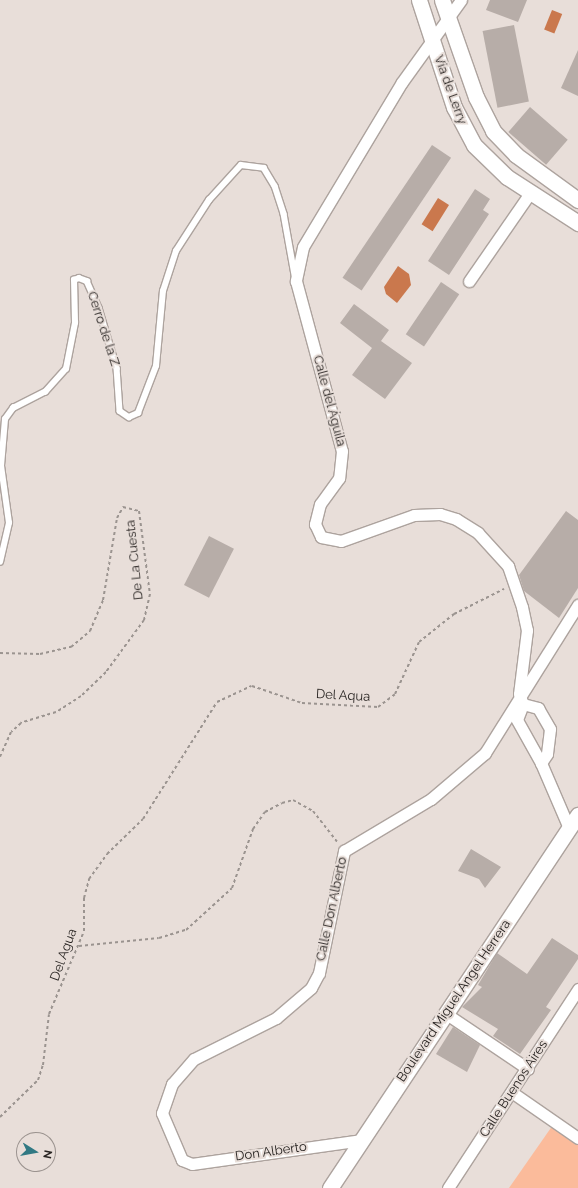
<!DOCTYPE html>
<html>
<head>
<meta charset="utf-8">
<style>
	body { margin:0 }
	#map { position:relative; width:578px; height:1188px; overflow:hidden; background:#e8ded9; font-family:Raleway,sans-serif }
	div>[style] { position:absolute }
	.green>* { inset:0; background:#fbbb9b }
	.water>* { inset:0; background:#ca784d; transform-origin:0 0 }
	.building>* { inset:0; background:#b7ada8; transform-origin:0 0 }
	.path>* { height:2px; margin-top:-1px; transform-origin:0; background:repeating-linear-gradient(90deg,#9b9490 0 3px,transparent 0 6px) }
	.roads { filter:drop-shadow(1px 0 #ada39e) drop-shadow(-1px 0 #ada39e) drop-shadow(0 1px #ada39e) drop-shadow(0 -1px #ada39e) }
	.lane>* { height:5.5px; margin:-2.75px; padding:0 2.75px; transform-origin:2.75px; border-radius:2.75px; background:#fff }
	.street>* { height:11px; margin:-5.5px; padding:0 5.5px; transform-origin:5.5px; border-radius:5.5px; background:#fff }
	.secondary>* { height:15px; margin:-7.5px; padding:0 7.5px; transform-origin:7.5px; border-radius:7.5px; background:#fff }
	span { translate:-50% -50%; white-space:nowrap; text-align:center; line-height:1.15; -webkit-text-stroke:4px #e8ded9; paint-order:stroke }
	.street-label { font-size:13px; color:#272321 }
	.north { position:absolute; left:16px; top:1132px; width:40px; height:40px; box-sizing:border-box; background:#e8ded9; border:1px solid #9b938f; border-radius:50%; rotate:101deg; font-size:11px; font-weight:700; line-height:16px; text-align:center; color:#272321 }
	.north::after { content:''; display:block; margin:auto; width:14px; height:18px; background:#317983; clip-path:polygon(50% 0,100% 100%,50% 72%,0 100%) }
</style>
</head>
<body>
<div id="map">
	<div class="green">
		<i style="clip-path:polygon(555px 1122px,578px 1138px,578px 1188px,509px 1188px)"></i>
	</div>
	<div class="water">
		<i style="left:552px;top:10px;width:11px;height:21px;rotate:22deg"></i>
		<i style="left:438px;top:198px;width:13px;height:31px;rotate:32deg"></i>
		<i style="clip-path:polygon(398px 266px,409px 274px,411px 285px,397px 303px,386px 294px,384px 287px)"></i>
	</div>
	<div class="building">
		<i style="clip-path:polygon(490px 0,527px 0,518px 22px,486px 10px)"></i>
		<i style="left:514px;top:25px;width:78px;height:32px;rotate:79deg"></i>
		<i style="clip-path:polygon(578px 50px,578px 96px,561px 88px)"></i>
		<i style="left:530px;top:107px;width:50px;height:33px;rotate:41deg"></i>
		<i style="left:432px;top:145px;width:23px;height:160px;rotate:34deg"></i>
		<i style="clip-path:polygon(475px 189px,490px 199px,483px 210px,489px 214px,449px 275px,428px 261px)"></i>
		<i style="left:441px;top:282px;width:22px;height:63px;rotate:34deg"></i>
		<i style="clip-path:polygon(354px 304px,389px 330px,381px 341px,412px 363px,385px 399px,352px 375px,372px 348px,340px 323px)"></i>
		<i style="clip-path:polygon(566px 511px,578px 520px,578px 588px,559px 618px,524px 591px,519px 575px)"></i>
		<i style="left:209px;top:536px;width:28px;height:55px;rotate:27deg"></i>
		<i style="clip-path:polygon(471px 849px,501px 867px,485px 888px,479px 879px,458px 871px)"></i>
		<i style="clip-path:polygon(552px 938px,578px 955px,578px 959px,546px 1007px,551px 1010px,520px 1054px,493px 1036px,498px 1029px,462px 1007px,482px 987px,478px 985px,497px 953px,527px 974px)"></i>
		<i style="clip-path:polygon(453px 1027px,480px 1045px,467px 1072px,436px 1054px)"></i>
	</div>
	<div class="path">
		<i style="left:0;top:653px;width:40px;rotate:1.4deg"></i>
		<i style="left:40px;top:654px;width:32px;rotate:-13deg"></i>
		<i style="left:71px;top:647px;width:25px;rotate:-40deg"></i>
		<i style="left:90px;top:631px;width:34px;rotate:-67deg"></i>
		<i style="left:103px;top:600px;width:83px;rotate:-80.3deg"></i>
		<i style="left:117px;top:518px;width:13px;rotate:-61deg"></i>
		<i style="left:123px;top:507px;width:16px;rotate:14deg"></i>
		<i style="left:139px;top:511px;width:84px;rotate:82.5deg"></i>
		<i style="left:150px;top:594px;width:27px;rotate:103deg"></i>
		<i style="left:144px;top:620px;width:64px;rotate:126.2deg"></i>
		<i style="left:106px;top:672px;width:35px;rotate:136deg"></i>
		<i style="left:81px;top:696px;width:30px;rotate:147deg"></i>
		<i style="left:56px;top:712px;width:37px;rotate:163deg"></i>
		<i style="left:21px;top:723px;width:13px;rotate:138deg"></i>
		<i style="left:11px;top:732px;width:27px;rotate:114deg"></i>
		<i style="left:79px;top:946px;width:80px;rotate:-5.7deg"></i>
		<i style="left:159px;top:938px;width:28px;rotate:-17deg"></i>
		<i style="left:186px;top:930px;width:62px;rotate:-42.4deg"></i>
		<i style="left:232px;top:888px;width:63px;rotate:-70.4deg"></i>
		<i style="left:253px;top:829px;width:21px;rotate:-55deg"></i>
		<i style="left:265px;top:812px;width:19px;rotate:-28deg"></i>
		<i style="left:282px;top:803px;width:11px;rotate:-15deg"></i>
		<i style="left:293px;top:800px;width:23px;rotate:29deg"></i>
		<i style="left:313px;top:811px;width:39px;rotate:52deg"></i>
		<i style="left:0;top:1117px;width:53px;rotate:-44.2deg"></i>
		<i style="left:38px;top:1080px;width:16px;rotate:-72deg"></i>
		<i style="left:43px;top:1065px;width:51px;rotate:-83.3deg"></i>
		<i style="left:49px;top:1014px;width:90px;rotate:-67.1deg"></i>
		<i style="left:84px;top:931px;width:33px;rotate:-90deg"></i>
		<i style="left:84px;top:898px;width:20px;rotate:-75deg"></i>
		<i style="left:89px;top:879px;width:31px;rotate:-54deg"></i>
		<i style="left:107px;top:854px;width:50px;rotate:-44.2deg"></i>
		<i style="left:143px;top:819px;width:138px;rotate:-57.7deg"></i>
		<i style="left:217px;top:702px;width:38px;rotate:-25deg"></i>
		<i style="left:252px;top:686px;width:53px;rotate:18.8deg"></i>
		<i style="left:302px;top:703px;width:76px;rotate:3deg"></i>
		<i style="left:378px;top:707px;width:21px;rotate:-37deg"></i>
		<i style="left:395px;top:694px;width:57px;rotate:-65.2deg"></i>
		<i style="left:419px;top:642px;width:45px;rotate:-38.7deg"></i>
		<i style="left:454px;top:614px;width:56px;rotate:-26.6deg"></i>
	</div>
	<div class="roads">
		<div class="lane">
			<i style="left:0;top:562px;width:40px;rotate:-77deg"></i>
			<i style="left:9px;top:523px;width:58px;rotate:-98deg"></i>
			<i style="left:1px;top:466px;width:47px;rotate:-85.1deg"></i>
			<i style="left:5px;top:419px;width:14px;rotate:-54deg"></i>
			<i style="left:13px;top:408px;width:36px;rotate:-27deg"></i>
			<i style="left:45px;top:392px;width:31px;rotate:-48deg"></i>
			<i style="left:66px;top:369px;width:47px;rotate:-78.9deg"></i>
			<i style="left:75px;top:323px;width:43px;rotate:-91.3deg"></i>
			<i style="left:74px;top:280px;width:5px;rotate:-22deg"></i>
			<i style="left:79px;top:278px;width:9px;rotate:21deg"></i>
			<i style="left:87px;top:281px;width:30px;rotate:66deg"></i>
			<i style="left:99px;top:308px;width:63px;rotate:73.3deg"></i>
			<i style="left:117px;top:368px;width:43px;rotate:86deg"></i>
			<i style="left:120px;top:411px;width:11px;rotate:34deg"></i>
			<i style="left:129px;top:417px;width:10px;rotate:-24deg"></i>
			<i style="left:138px;top:413px;width:50px;rotate:-69deg"></i>
			<i style="left:156px;top:366px;width:75px;rotate:-84.7deg"></i>
			<i style="left:163px;top:291px;width:42px;rotate:-72deg"></i>
			<i style="left:176px;top:251px;width:61px;rotate:-57.1deg"></i>
			<i style="left:209px;top:200px;width:47px;rotate:-47.6deg"></i>
			<i style="left:241px;top:165px;width:23px;rotate:7deg"></i>
			<i style="left:264px;top:168px;width:21px;rotate:59deg"></i>
			<i style="left:275px;top:186px;width:29px;rotate:72deg"></i>
			<i style="left:284px;top:214px;width:62px;rotate:79.8deg"></i>
		</div>
		<div class="street">
			<i style="left:461px;top:0;width:101px;rotate:125.7deg"></i>
			<i style="left:402px;top:82px;width:192px;rotate:121deg"></i>
			<i style="left:303px;top:247px;width:35px;rotate:102deg"></i>
			<i style="left:296px;top:281px;width:176px;rotate:74.9deg"></i>
			<i style="left:342px;top:451px;width:27px;rotate:96deg"></i>
			<i style="left:339px;top:478px;width:32px;rotate:126deg"></i>
			<i style="left:320px;top:504px;width:21px;rotate:104deg"></i>
			<i style="left:315px;top:524px;width:14px;rotate:65deg"></i>
			<i style="left:321px;top:537px;width:20px;rotate:11deg"></i>
			<i style="left:341px;top:541px;width:77px;rotate:-19.6deg"></i>
			<i style="left:414px;top:515px;width:26px;rotate:-2deg"></i>
			<i style="left:440px;top:514px;width:17px;rotate:17deg"></i>
			<i style="left:456px;top:519px;width:26px;rotate:32deg"></i>
			<i style="left:478px;top:533px;width:45px;rotate:47.7deg"></i>
			<i style="left:508px;top:566px;width:43px;rotate:71.1deg"></i>
			<i style="left:522px;top:607px;width:24px;rotate:78deg"></i>
			<i style="left:527px;top:630px;width:64px;rotate:97.1deg"></i>
			<i style="left:519px;top:694px;width:11px;rotate:68deg"></i>
			<i style="left:469px;top:281px;width:107px;rotate:-55.3deg"></i>
			<i style="left:523px;top:704px;width:17px;rotate:111deg"></i>
			<i style="left:517px;top:720px;width:49px;rotate:60.8deg"></i>
			<i style="left:541px;top:763px;width:71px;rotate:66.7deg"></i>
			<i style="left:523px;top:704px;width:16px;rotate:15deg"></i>
			<i style="left:538px;top:708px;width:24px;rotate:60deg"></i>
			<i style="left:550px;top:729px;width:25px;rotate:97deg"></i>
			<i style="left:547px;top:754px;width:11px;rotate:124deg"></i>
			<i style="left:445px;top:1013px;width:100px;rotate:34deg"></i>
			<i style="left:513px;top:1093px;width:79px;rotate:34.7deg"></i>
			<i style="left:362px;top:1140px;width:172px;rotate:172deg"></i>
			<i style="left:192px;top:1164px;width:11px;rotate:-158deg"></i>
			<i style="left:182px;top:1160px;width:51px;rotate:-113.1deg"></i>
			<i style="left:162px;top:1113px;width:31px;rotate:-71deg"></i>
			<i style="left:172px;top:1084px;width:33px;rotate:-49deg"></i>
			<i style="left:194px;top:1059px;width:92px;rotate:-26.6deg"></i>
			<i style="left:276px;top:1018px;width:46px;rotate:-40.6deg"></i>
			<i style="left:311px;top:988px;width:17px;rotate:-62deg"></i>
			<i style="left:319px;top:973px;width:125px;rotate:-78.4deg"></i>
			<i style="left:344px;top:851px;width:101px;rotate:-30.9deg"></i>
			<i style="left:431px;top:799px;width:71px;rotate:-40.4deg"></i>
			<i style="left:485px;top:753px;width:175px;rotate:-57.9deg"></i>
			<i style="left:448px;top:1188px;width:238px;rotate:-56.8deg"></i>
		</div>
		<div class="secondary">
			<i style="left:419px;top:0;width:113px;rotate:71.9deg"></i>
			<i style="left:454px;top:107px;width:43px;rotate:62.2deg"></i>
			<i style="left:474px;top:145px;width:46px;rotate:44.1deg"></i>
			<i style="left:507px;top:177px;width:85px;rotate:32.9deg"></i>
			<i style="left:442px;top:0;width:103px;rotate:70.7deg"></i>
			<i style="left:476px;top:97px;width:38px;rotate:63deg"></i>
			<i style="left:493px;top:131px;width:33px;rotate:46deg"></i>
			<i style="left:516px;top:155px;width:77px;rotate:36deg"></i>
			<i style="left:330px;top:1188px;width:448px;rotate:-56.4deg"></i>
		</div>
	</div>
	<div class="street-label">
		<span style="left:450px;top:90px;rotate:70deg">Vía de Lerry</span>
		<span style="left:103px;top:329px;rotate:72deg">Cerro de la Z</span>
		<span style="left:329px;top:401px;rotate:75deg">Calle del Águila</span>
		<span style="left:135px;top:560px;rotate:-96deg">De La Cuesta</span>
		<span style="left:343px;top:696px;rotate:3deg">Del Aqua</span>
		<span style="left:332px;top:909px;rotate:-78deg">Calle Don Alberto</span>
		<span style="left:64px;top:955px;rotate:-70deg">Del Agua</span>
		<span style="left:454px;top:1001px;rotate:-56deg">Boulevard Miguel Angel Herrera</span>
		<span style="left:514px;top:1089px;rotate:-57deg">Calle Buenos Aires</span>
		<span style="left:271px;top:1152px;rotate:-8deg">Don Alberto</span>
	</div>
	<div class="north">N</div>
</div>
</body>
</html>
